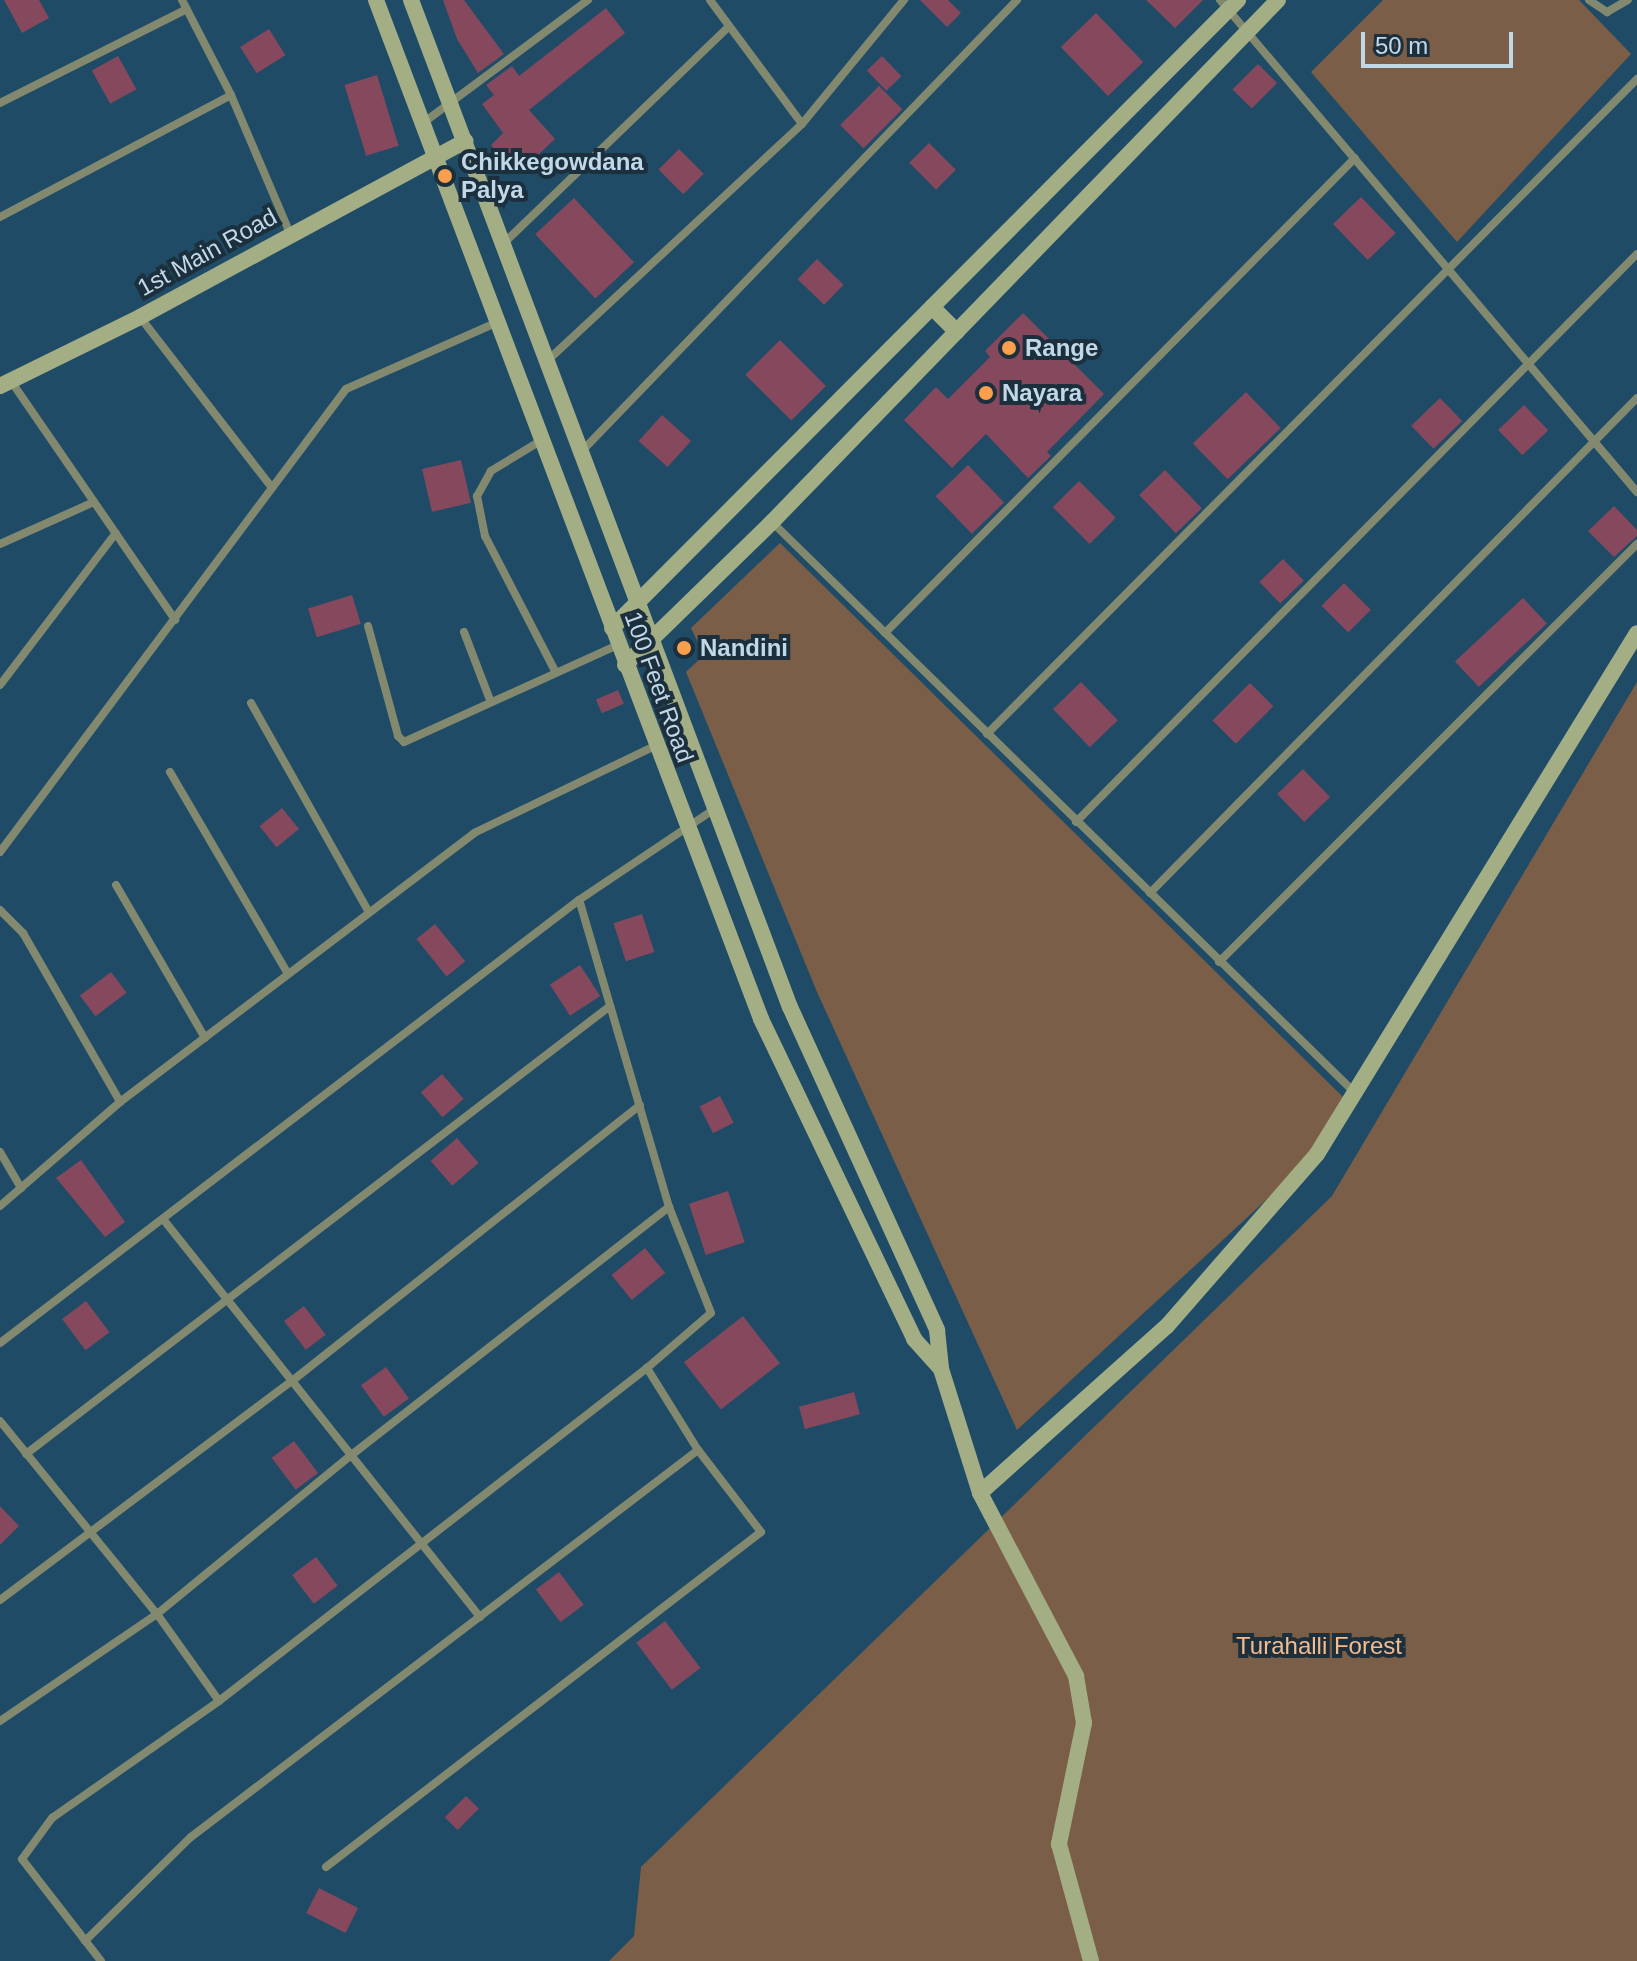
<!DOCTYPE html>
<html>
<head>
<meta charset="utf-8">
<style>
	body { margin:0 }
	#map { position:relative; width:1637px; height:1961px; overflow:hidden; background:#1f4b67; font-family:Arial,sans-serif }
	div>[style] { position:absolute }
	.green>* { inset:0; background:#7b5e47 }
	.building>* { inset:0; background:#85485c; transform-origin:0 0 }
	.street>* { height:8px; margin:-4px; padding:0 4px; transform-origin:4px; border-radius:4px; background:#82896f }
	.secondary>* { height:16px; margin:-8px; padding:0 8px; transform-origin:8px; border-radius:8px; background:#a4ae85 }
	.dots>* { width:22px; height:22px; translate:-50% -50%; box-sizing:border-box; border:4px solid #1c2f3c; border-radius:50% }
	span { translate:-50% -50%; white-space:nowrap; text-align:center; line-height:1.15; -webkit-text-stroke:8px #1c2f3c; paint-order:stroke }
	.poi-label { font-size:24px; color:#c1d8e9; font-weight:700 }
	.left { translate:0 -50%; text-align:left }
	.street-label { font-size:24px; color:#c1d8e9 }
	.park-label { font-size:24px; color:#f6bb8c }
	.scale { position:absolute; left:1361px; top:32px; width:152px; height:36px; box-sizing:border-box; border:4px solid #c1d8e9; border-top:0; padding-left:10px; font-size:24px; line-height:28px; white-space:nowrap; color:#c1d8e9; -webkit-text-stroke:6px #1c2f3c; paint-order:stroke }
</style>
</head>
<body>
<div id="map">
	<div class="green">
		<i style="clip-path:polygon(1383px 0,1579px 0,1631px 54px,1457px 242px,1311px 72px)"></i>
		<i style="clip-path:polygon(780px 543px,1344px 1098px,1304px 1165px,1017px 1430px,817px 992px,686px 672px,704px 655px,691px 628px)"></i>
		<i style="clip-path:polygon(1637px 682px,1637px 1961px,609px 1961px,634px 1936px,641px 1867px,1332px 1196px)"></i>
	</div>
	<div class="building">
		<i style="clip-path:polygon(4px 0,39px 0,49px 18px,22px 33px)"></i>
		<i style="clip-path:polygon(443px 0,464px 0,504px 54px,478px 73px,457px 39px)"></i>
		<i style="clip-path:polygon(920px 0,948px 0,961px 13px,947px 27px)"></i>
		<i style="clip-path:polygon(1146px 0,1203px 0,1175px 28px)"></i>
		<i style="clip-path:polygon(606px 8px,625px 33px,529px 110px,555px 139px,518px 174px,491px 145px,503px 133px,482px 104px,494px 95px,486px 85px,512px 66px,519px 76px)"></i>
		<i style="left:1096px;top:13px;width:68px;height:49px;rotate:46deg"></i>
		<i style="left:269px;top:29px;width:31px;height:34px;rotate:58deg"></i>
		<i style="left:118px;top:56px;width:38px;height:30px;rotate:61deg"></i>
		<i style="left:882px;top:56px;width:28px;height:21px;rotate:46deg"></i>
		<i style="left:1258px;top:64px;width:27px;height:36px;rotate:45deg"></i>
		<i style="left:377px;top:75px;width:74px;height:34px;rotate:73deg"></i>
		<i style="left:879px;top:86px;width:33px;height:55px;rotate:45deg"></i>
		<i style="left:929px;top:143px;width:38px;height:28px;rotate:45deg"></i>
		<i style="left:679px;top:149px;width:35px;height:29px;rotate:45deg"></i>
		<i style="left:1361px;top:197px;width:50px;height:39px;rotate:46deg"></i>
		<i style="left:574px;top:198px;width:88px;height:53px;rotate:47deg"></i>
		<i style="left:817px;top:259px;width:37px;height:28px;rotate:44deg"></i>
		<i style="clip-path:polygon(1023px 313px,1104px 394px,1047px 452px,1051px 456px,1028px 478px,986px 434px,952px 468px,904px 420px,936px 387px,948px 399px,990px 357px,985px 351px)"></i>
		<i style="left:780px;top:340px;width:65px;height:49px;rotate:45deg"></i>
		<i style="left:1246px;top:392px;width:50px;height:74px;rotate:46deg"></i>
		<i style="left:1440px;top:398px;width:32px;height:40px;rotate:46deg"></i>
		<i style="left:1524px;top:405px;width:35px;height:36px;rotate:46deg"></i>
		<i style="left:662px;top:415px;width:39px;height:35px;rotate:42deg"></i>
		<i style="left:461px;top:460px;width:44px;height:40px;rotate:77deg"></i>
		<i style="left:968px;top:465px;width:52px;height:45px;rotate:46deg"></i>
		<i style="left:1165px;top:470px;width:53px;height:36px;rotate:46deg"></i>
		<i style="left:1079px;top:481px;width:52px;height:37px;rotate:45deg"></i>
		<i style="clip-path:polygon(1614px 506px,1637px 530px,1637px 536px,1614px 557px,1588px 531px)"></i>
		<i style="left:1283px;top:559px;width:30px;height:33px;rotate:46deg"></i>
		<i style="left:1344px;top:583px;width:38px;height:32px;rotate:45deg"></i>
		<i style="left:352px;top:595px;width:30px;height:46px;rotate:73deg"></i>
		<i style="left:1523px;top:598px;width:35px;height:93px;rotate:47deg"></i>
		<i style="left:1081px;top:682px;width:53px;height:39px;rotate:46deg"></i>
		<i style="left:1250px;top:683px;width:33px;height:53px;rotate:45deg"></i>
		<i style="left:618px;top:690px;width:15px;height:24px;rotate:67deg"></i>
		<i style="left:1303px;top:769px;width:39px;height:36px;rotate:46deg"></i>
		<i style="left:282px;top:808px;width:27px;height:29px;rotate:51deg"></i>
		<i style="left:642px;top:914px;width:40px;height:30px;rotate:72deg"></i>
		<i style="left:435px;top:924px;width:48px;height:24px;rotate:51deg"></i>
		<i style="left:580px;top:965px;width:37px;height:36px;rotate:57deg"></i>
		<i style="left:111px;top:972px;width:26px;height:39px;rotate:53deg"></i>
		<i style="left:442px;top:1074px;width:33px;height:28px;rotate:49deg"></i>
		<i style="left:720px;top:1096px;width:30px;height:23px;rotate:63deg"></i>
		<i style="left:457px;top:1138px;width:33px;height:35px;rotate:49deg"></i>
		<i style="clip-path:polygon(81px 1160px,125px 1222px,105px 1237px,56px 1178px)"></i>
		<i style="left:728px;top:1191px;width:54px;height:41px;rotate:72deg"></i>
		<i style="left:645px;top:1248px;width:32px;height:43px;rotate:51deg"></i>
		<i style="left:86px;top:1301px;width:39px;height:30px;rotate:53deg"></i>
		<i style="left:304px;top:1306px;width:36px;height:25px;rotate:53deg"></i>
		<i style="left:743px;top:1316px;width:60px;height:75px;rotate:52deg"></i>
		<i style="left:386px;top:1367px;width:39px;height:31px;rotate:54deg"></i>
		<i style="left:854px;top:1392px;width:23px;height:57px;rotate:75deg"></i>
		<i style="left:294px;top:1441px;width:40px;height:28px;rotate:53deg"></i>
		<i style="clip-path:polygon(0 1506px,19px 1526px,0 1545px)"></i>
		<i style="left:316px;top:1557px;width:36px;height:30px;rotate:53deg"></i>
		<i style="left:559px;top:1572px;width:41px;height:29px;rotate:53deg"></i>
		<i style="left:665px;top:1621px;width:59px;height:36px;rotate:53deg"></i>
		<i style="left:466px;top:1796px;width:18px;height:30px;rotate:45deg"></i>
		<i style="left:319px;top:1888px;width:44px;height:28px;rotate:27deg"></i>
	</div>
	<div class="street">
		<i style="left:182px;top:0;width:107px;rotate:62.7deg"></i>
		<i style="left:231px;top:95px;width:150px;rotate:66.9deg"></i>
		<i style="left:710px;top:0;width:154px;rotate:53.4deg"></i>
		<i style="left:1220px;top:0;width:645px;rotate:49.72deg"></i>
		<i style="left:1589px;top:0;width:22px;rotate:34deg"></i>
		<i style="left:1607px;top:12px;width:24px;rotate:-30deg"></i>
		<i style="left:0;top:103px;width:209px;rotate:-26.7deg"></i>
		<i style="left:423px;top:123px;width:206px;rotate:-36.7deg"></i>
		<i style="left:0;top:217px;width:261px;rotate:-27.8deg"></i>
		<i style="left:506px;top:241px;width:308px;rotate:-43.9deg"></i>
		<i style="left:140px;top:317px;width:216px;rotate:52.3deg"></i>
		<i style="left:547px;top:361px;width:348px;rotate:-42.9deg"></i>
		<i style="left:802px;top:124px;width:161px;rotate:-50.6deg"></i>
		<i style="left:11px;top:381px;width:290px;rotate:55.5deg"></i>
		<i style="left:542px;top:440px;width:60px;rotate:148.7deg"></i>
		<i style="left:491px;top:471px;width:29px;rotate:119deg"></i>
		<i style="left:477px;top:496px;width:41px;rotate:78.7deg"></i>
		<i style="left:485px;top:536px;width:152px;rotate:62.6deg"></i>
		<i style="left:581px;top:452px;width:628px;rotate:-46.03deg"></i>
		<i style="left:772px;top:522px;width:816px;rotate:44.4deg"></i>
		<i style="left:0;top:544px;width:103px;rotate:-24.1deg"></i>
		<i style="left:368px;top:626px;width:114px;rotate:74.7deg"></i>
		<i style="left:398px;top:736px;width:8px;rotate:45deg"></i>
		<i style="left:404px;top:742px;width:235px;rotate:-24.4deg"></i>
		<i style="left:464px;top:632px;width:73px;rotate:69.1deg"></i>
		<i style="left:885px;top:633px;width:668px;rotate:-45.3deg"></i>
		<i style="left:0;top:685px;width:191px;rotate:-52.7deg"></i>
		<i style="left:251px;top:703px;width:240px;rotate:60.6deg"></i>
		<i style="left:987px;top:734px;width:923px;rotate:-45.22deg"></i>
		<i style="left:170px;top:772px;width:234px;rotate:59.7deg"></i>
		<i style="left:1076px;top:822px;width:798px;rotate:-45.36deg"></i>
		<i style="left:0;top:852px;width:578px;rotate:-53.23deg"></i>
		<i style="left:346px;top:389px;width:166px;rotate:-23.8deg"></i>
		<i style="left:116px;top:885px;width:177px;rotate:59.8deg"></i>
		<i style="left:1150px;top:893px;width:694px;rotate:-45.47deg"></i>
		<i style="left:0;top:910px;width:33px;rotate:45deg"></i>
		<i style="left:23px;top:933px;width:195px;rotate:60.1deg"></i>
		<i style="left:120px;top:1102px;width:445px;rotate:-37.2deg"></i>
		<i style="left:474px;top:833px;width:201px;rotate:-25.7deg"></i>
		<i style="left:1219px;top:962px;width:591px;rotate:-45deg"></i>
		<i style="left:0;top:1152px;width:42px;rotate:59.7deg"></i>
		<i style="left:0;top:1206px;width:159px;rotate:-40.9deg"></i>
		<i style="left:163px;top:1219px;width:509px;rotate:51.46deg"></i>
		<i style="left:0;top:1343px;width:729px;rotate:-37.42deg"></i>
		<i style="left:579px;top:900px;width:161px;rotate:-33.9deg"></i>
		<i style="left:0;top:1421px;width:249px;rotate:50.9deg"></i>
		<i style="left:157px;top:1614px;width:107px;rotate:54.5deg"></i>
		<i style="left:26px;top:1454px;width:736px;rotate:-37.49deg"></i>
		<i style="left:0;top:1600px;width:365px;rotate:-36.9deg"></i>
		<i style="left:292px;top:1381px;width:444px;rotate:-38.4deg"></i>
		<i style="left:0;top:1721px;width:190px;rotate:-34.3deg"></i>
		<i style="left:157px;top:1614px;width:254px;rotate:-39.3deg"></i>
		<i style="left:354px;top:1453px;width:400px;rotate:-38deg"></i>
		<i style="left:326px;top:1867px;width:549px;rotate:-37.6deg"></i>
		<i style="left:761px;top:1532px;width:103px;rotate:-127.5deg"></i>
		<i style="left:698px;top:1450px;width:97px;rotate:-121.9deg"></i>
		<i style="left:647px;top:1368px;width:84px;rotate:-40.7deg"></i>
		<i style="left:711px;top:1313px;width:114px;rotate:-111.6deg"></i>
		<i style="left:669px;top:1207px;width:320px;rotate:-106.3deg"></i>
		<i style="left:85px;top:1941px;width:148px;rotate:-44.5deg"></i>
		<i style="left:191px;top:1837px;width:638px;rotate:-37.35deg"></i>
		<i style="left:101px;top:1961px;width:129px;rotate:-127.8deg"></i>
		<i style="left:22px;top:1859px;width:51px;rotate:-53.8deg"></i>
		<i style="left:52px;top:1818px;width:204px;rotate:-35deg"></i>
		<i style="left:219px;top:1701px;width:542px;rotate:-37.88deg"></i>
	</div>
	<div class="secondary">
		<i style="left:376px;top:0;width:1089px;rotate:69.3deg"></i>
		<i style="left:761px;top:1019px;width:355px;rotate:64.4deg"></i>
		<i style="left:914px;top:1339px;width:40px;rotate:48deg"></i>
		<i style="left:411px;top:0;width:1076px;rotate:69.38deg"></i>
		<i style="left:790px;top:1007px;width:355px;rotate:65.5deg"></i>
		<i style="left:937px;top:1330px;width:39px;rotate:84deg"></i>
		<i style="left:941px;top:1369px;width:130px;rotate:72.5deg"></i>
		<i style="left:980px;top:1493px;width:207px;rotate:62.3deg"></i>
		<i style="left:1076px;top:1676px;width:48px;rotate:80.3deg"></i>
		<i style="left:1084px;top:1723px;width:124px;rotate:101.7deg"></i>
		<i style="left:1059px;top:1844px;width:121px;rotate:74.7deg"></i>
		<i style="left:932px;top:307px;width:35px;rotate:45deg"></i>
		<i style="left:0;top:386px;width:156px;rotate:-26.2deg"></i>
		<i style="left:140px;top:317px;width:370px;rotate:-28.4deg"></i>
		<i style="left:612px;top:628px;width:887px;rotate:-45.09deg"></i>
		<i style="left:625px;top:665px;width:205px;rotate:-44.2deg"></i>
		<i style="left:772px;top:522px;width:727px;rotate:-45.89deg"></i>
		<i style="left:980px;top:1493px;width:251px;rotate:-41.8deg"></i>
		<i style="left:1167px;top:1326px;width:228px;rotate:-48.9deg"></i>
		<i style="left:1317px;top:1154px;width:611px;rotate:-58.44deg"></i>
	</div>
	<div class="dots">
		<i style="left:445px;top:176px;background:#fa9f4e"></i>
		<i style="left:1009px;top:348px;background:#fa9f4e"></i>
		<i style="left:986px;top:393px;background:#fa9f4e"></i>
		<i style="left:684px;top:648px;background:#fa9f4e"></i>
	</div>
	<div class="poi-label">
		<span class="left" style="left:461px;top:176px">Chikkegowdana<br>Palya</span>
		<span class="left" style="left:1025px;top:348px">Range</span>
		<span class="left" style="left:1002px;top:393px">Nayara</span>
		<span class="left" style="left:700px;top:648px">Nandini</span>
	</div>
	<div class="street-label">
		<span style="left:207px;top:252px;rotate:-29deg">1st Main Road</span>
		<span style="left:659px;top:687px;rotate:70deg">100 Feet Road</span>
	</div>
	<div class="park-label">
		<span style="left:1319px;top:1646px">Turahalli Forest</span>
	</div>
	<div class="scale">50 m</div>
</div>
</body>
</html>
